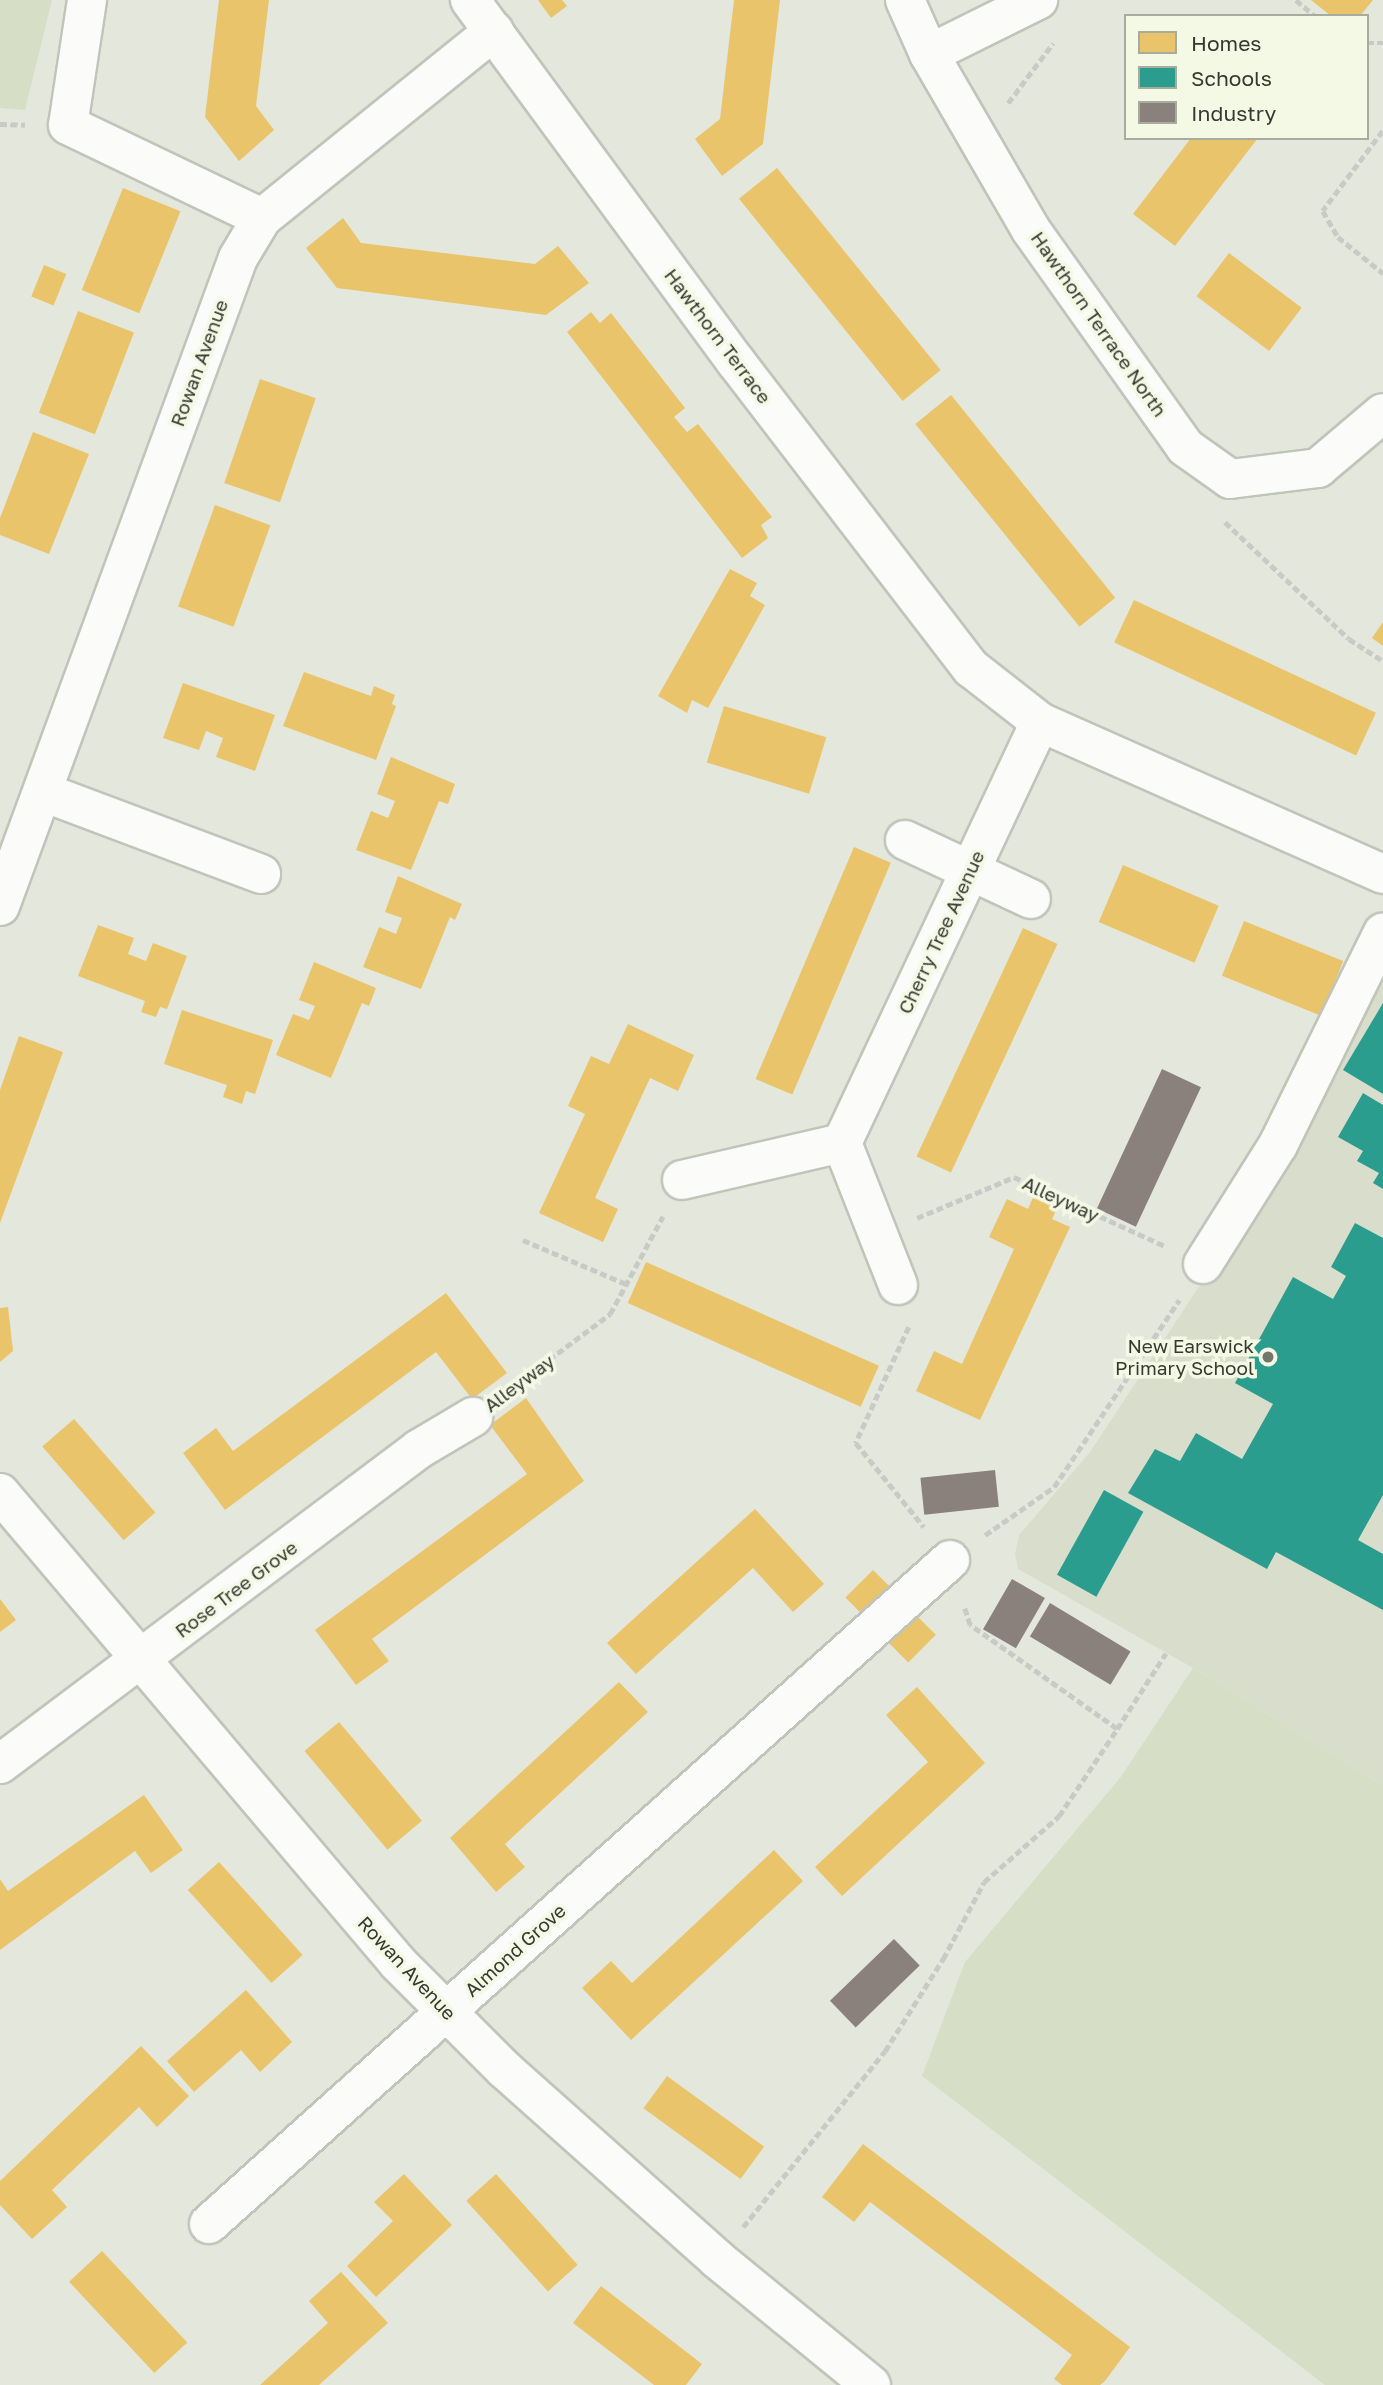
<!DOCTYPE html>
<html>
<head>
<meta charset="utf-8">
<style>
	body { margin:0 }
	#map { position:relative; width:1383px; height:2385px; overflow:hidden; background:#e4e8dc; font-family:"Golos Text",sans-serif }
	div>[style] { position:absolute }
	.built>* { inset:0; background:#d8decb }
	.green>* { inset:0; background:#d6dec5 }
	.homes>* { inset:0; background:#e9c46a; transform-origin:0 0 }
	.schools>* { inset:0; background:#2a9d8f; transform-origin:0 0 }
	.industry>* { inset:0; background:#8a817c; transform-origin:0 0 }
	.path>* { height:4.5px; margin-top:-2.25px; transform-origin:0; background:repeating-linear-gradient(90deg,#c8cac6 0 7px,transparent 0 10.5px) }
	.roads { filter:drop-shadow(2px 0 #c1c4ba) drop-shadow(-2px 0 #c1c4ba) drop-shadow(0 2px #c1c4ba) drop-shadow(0 -2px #c1c4ba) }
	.minor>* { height:38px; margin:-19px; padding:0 19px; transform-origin:19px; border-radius:19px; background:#fbfcfa }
	.dots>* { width:19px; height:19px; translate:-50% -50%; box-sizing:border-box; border:4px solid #f3f9e5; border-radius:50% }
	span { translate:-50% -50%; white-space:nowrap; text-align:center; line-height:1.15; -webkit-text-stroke:7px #f3f9e5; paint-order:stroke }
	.street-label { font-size:19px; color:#363931 }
	.poi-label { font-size:19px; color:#363931 }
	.right { translate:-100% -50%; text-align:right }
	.legend { position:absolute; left:1124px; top:14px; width:245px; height:126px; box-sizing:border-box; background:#f3f9e5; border:2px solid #a7ac9d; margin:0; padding:9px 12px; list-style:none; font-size:21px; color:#363931 }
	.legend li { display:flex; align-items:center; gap:14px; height:35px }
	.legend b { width:35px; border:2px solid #a7ac9d }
</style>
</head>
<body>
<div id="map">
	<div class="built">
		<i style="clip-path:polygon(1383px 968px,1383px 1786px,1193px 1668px,1018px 1569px,1015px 1554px,1019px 1535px,1090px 1452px,1299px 1135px)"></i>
	</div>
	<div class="green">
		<i style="clip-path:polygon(0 0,52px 0,25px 110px,0 108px)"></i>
		<i style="clip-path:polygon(1193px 1668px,1383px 1786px,1383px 2385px,1325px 2385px,922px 2076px,965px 1962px,1120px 1778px)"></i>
	</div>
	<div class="homes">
		<i style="clip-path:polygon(219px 0,269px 0,256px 106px,274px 130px,239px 161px,205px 117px)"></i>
		<i style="clip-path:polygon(538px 0,562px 0,567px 6px,551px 18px)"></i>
		<i style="clip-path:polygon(734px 0,780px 0,763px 144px,722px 176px,695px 139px,720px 119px)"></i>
		<i style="clip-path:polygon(1311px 0,1373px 0,1360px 16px,1331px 16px)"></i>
		<i style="clip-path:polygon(1191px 138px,1258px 138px,1175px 246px,1133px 214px)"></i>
		<i style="left:777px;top:168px;width:260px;height:49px;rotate:51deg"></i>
		<i style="left:123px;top:188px;width:62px;height:110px;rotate:22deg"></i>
		<i style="clip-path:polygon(343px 218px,361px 243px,535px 264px,558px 246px,589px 283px,546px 315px,337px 288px,306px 248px)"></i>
		<i style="left:1229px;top:253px;width:91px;height:54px;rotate:37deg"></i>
		<i style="left:44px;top:265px;width:24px;height:34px;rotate:22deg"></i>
		<i style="left:78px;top:311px;width:60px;height:109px;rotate:21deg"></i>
		<i style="clip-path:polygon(591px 312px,600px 323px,611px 313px,685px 408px,674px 417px,687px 432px,698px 424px,772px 517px,761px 525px,768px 538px,742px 558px,567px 332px)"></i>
		<i style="left:260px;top:379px;width:59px;height:110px;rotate:19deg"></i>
		<i style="left:951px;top:395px;width:261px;height:46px;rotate:51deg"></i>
		<i style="clip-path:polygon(33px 432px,89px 454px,49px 554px,0 535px,0 518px)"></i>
		<i style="left:215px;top:505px;width:59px;height:108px;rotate:20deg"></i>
		<i style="clip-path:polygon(730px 569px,757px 583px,750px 596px,765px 605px,708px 708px,692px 700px,687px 713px,658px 696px)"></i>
		<i style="left:1134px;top:600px;width:267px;height:47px;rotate:25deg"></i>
		<i style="clip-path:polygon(1383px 622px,1383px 646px,1372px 638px)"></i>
		<i style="clip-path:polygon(304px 672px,371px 696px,374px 686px,395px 695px,392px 704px,396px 706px,376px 760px,283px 726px)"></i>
		<i style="clip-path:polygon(183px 683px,275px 715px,255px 771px,216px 757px,223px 738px,206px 731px,199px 750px,163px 738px)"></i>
		<i style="left:724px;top:706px;width:107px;height:59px;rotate:17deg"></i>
		<i style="clip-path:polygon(391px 757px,455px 784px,448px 804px,439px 801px,411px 870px,356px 850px,371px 811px,388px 818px,395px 801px,377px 794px)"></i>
		<i style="left:854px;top:847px;width:40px;height:252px;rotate:23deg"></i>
		<i style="left:1123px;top:865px;width:104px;height:62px;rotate:23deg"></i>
		<i style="clip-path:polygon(398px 876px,462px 904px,455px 920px,450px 917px,421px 989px,363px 967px,379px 927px,396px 934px,402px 918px,385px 912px)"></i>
		<i style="left:1244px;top:921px;width:107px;height:59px;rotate:22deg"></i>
		<i style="clip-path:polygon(98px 925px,134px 938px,128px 954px,146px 961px,153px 943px,187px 956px,167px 1009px,160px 1007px,156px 1017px,141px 1012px,145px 1001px,78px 976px)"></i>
		<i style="left:1023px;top:928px;width:38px;height:252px;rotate:25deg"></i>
		<i style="clip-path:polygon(314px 962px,376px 988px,369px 1006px,362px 1003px,331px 1078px,276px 1055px,293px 1014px,309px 1020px,315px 1006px,299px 1000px)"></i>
		<i style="clip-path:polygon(182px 1010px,273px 1040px,255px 1094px,246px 1091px,242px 1104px,223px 1097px,227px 1085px,164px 1064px)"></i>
		<i style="clip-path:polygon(628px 1024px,694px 1055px,678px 1091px,650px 1078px,595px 1198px,618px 1209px,603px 1242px,539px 1213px,585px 1114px,568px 1106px,591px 1056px,609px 1064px)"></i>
		<i style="clip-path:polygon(19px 1036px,63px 1052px,0 1223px,0 1090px)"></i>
		<i style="clip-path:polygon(1035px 1193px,1059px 1204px,1052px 1219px,1070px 1227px,980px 1420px,916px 1391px,934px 1351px,962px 1364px,1014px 1249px,989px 1237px,1007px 1199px,1028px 1209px)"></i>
		<i style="left:646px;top:1262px;width:255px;height:45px;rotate:24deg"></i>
		<i style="clip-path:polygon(446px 1293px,507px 1373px,472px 1399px,436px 1352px,225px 1510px,183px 1453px,216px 1428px,233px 1451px)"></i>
		<i style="clip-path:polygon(8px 1307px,13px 1351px,0 1362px,0 1308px)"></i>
		<i style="clip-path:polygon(526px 1398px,584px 1481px,372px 1639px,389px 1661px,356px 1685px,315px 1630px,527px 1474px,490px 1425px)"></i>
		<i style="left:74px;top:1419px;width:124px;height:42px;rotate:49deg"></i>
		<i style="clip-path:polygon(755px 1509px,824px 1584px,793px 1612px,753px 1568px,636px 1674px,607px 1643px)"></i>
		<i style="left:873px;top:1570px;width:28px;height:39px;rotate:45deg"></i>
		<i style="clip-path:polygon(0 1599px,16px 1620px,0 1632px)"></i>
		<i style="left:916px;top:1615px;width:28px;height:39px;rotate:45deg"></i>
		<i style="clip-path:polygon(619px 1682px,648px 1712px,505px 1844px,525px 1867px,496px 1892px,450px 1838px)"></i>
		<i style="clip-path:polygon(917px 1687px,985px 1763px,842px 1896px,815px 1867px,928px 1762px,886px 1715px)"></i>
		<i style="left:339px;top:1722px;width:129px;height:45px;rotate:50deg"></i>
		<i style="clip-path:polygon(144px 1795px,183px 1850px,151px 1873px,135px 1851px,0 1950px,0 1879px,8px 1891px)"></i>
		<i style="clip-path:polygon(774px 1850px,803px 1881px,631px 2040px,582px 1988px,611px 1961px,632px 1983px)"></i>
		<i style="left:219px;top:1862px;width:125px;height:42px;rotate:48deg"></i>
		<i style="clip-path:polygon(246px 1990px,292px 2042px,260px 2072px,241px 2050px,194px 2092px,167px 2061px)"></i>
		<i style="clip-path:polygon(141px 2046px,189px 2096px,157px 2127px,139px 2107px,52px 2190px,67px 2207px,32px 2239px,0 2205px,0 2181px)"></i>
		<i style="left:667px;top:2076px;width:120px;height:40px;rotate:36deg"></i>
		<i style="clip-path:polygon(863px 2144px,1130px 2347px,1105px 2381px,1100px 2385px,1062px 2385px,1054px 2379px,1072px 2355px,870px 2202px,854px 2222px,822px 2197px)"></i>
		<i style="clip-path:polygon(404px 2174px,452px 2225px,376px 2297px,347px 2266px,393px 2221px,374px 2202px)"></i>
		<i style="left:496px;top:2174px;width:122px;height:40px;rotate:48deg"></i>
		<i style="left:102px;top:2251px;width:125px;height:45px;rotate:47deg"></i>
		<i style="clip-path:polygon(341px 2272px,388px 2323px,319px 2385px,260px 2385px,328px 2323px,309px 2301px)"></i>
		<i style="clip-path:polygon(601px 2286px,702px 2364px,686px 2385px,654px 2385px,573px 2323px)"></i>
	</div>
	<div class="schools">
		<i style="clip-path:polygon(1383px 1003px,1383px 1094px,1343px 1070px)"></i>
		<i style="clip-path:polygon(1363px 1093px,1383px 1105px,1383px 1189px,1373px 1183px,1379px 1173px,1357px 1161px,1363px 1151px,1338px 1137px)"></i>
		<i style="clip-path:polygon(1355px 1223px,1383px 1238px,1383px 1495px,1358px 1540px,1383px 1554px,1383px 1610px,1276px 1552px,1267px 1569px,1128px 1493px,1155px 1449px,1180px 1461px,1196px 1433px,1242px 1459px,1273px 1404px,1235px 1383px,1293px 1277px,1333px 1299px,1346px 1276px,1331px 1267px)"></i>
		<i style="left:1104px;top:1490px;width:45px;height:97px;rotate:29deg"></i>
	</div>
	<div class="industry">
		<i style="left:1162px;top:1069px;width:43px;height:154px;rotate:25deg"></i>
		<i style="left:995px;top:1470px;width:37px;height:75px;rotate:84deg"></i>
		<i style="left:1012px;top:1579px;width:38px;height:58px;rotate:30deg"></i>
		<i style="left:1050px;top:1603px;width:94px;height:39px;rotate:31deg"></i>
		<i style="left:894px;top:1939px;width:37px;height:89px;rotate:46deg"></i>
	</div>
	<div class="path">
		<i style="left:1296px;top:0;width:25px;rotate:40deg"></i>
		<i style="left:1367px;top:43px;width:16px"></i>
		<i style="left:1008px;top:103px;width:75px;rotate:-53.1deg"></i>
		<i style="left:0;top:124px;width:25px;rotate:2deg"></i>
		<i style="left:1383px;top:131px;width:100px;rotate:126.9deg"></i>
		<i style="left:1323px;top:211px;width:30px;rotate:60deg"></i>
		<i style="left:1338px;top:237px;width:58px;rotate:38.7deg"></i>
		<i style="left:1225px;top:522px;width:170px;rotate:43.3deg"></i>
		<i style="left:1349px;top:639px;width:40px;rotate:32.9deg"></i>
		<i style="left:917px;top:1218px;width:105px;rotate:-22.9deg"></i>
		<i style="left:1014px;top:1177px;width:166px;rotate:24.6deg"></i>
		<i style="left:523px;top:1240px;width:112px;rotate:23.1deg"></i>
		<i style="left:909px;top:1327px;width:128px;rotate:114.6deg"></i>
		<i style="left:856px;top:1443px;width:108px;rotate:51deg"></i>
		<i style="left:507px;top:1391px;width:129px;rotate:-36.8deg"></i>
		<i style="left:610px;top:1314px;width:111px;rotate:-61.6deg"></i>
		<i style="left:985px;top:1535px;width:84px;rotate:-34.8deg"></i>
		<i style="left:1054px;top:1487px;width:225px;rotate:-56.2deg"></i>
		<i style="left:1117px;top:1729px;width:90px;rotate:-57.2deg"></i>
		<i style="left:743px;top:2227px;width:226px;rotate:-51.1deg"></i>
		<i style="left:885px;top:2051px;width:109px;rotate:-57.8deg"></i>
		<i style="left:943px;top:1959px;width:87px;rotate:-62deg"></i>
		<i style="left:984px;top:1882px;width:100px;rotate:-41.3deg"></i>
		<i style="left:1059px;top:1816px;width:105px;rotate:-56.3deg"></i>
		<i style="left:1117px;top:1729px;width:180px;rotate:-144.7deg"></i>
		<i style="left:970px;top:1625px;width:20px;rotate:-108deg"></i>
	</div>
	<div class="roads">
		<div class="minor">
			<i style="left:87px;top:0;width:126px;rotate:98.6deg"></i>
			<i style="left:68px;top:125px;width:215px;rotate:25.6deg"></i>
			<i style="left:470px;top:0;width:449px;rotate:53.7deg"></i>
			<i style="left:736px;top:362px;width:386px;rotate:52.5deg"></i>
			<i style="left:971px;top:668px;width:88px;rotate:38deg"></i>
			<i style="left:1040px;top:722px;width:375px;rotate:23.9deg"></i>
			<i style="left:905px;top:0;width:59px;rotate:66deg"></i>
			<i style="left:929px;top:54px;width:203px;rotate:59.9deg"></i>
			<i style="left:1031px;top:230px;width:266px;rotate:54.6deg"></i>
			<i style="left:1185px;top:447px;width:55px;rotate:35.4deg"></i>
			<i style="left:1230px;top:479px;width:89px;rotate:-7.1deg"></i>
			<i style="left:1318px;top:468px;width:85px;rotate:-40.2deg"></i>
			<i style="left:929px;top:54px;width:122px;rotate:-26.4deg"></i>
			<i style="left:43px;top:792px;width:233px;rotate:20.6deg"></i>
			<i style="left:905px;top:840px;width:139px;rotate:25.1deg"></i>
			<i style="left:0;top:906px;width:690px;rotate:-69.83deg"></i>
			<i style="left:238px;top:258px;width:47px;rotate:-59deg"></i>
			<i style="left:262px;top:218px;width:298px;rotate:-38.9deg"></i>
			<i style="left:682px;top:1180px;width:164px;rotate:-13deg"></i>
			<i style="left:1203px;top:1264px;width:141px;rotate:-57.8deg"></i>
			<i style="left:1278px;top:1145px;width:237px;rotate:-63.7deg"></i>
			<i style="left:898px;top:1285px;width:153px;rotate:-111.5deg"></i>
			<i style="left:842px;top:1143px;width:465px;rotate:-64.8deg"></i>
			<i style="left:0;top:1493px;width:616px;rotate:49.74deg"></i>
			<i style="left:398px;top:1963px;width:150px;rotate:45deg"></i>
			<i style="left:504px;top:2069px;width:285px;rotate:41.7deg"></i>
			<i style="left:717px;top:2259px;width:199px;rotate:39.3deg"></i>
			<i style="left:0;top:1764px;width:524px;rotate:-36.94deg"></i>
			<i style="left:419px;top:1449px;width:63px;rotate:-30.7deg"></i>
			<i style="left:209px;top:2224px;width:995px;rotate:-41.86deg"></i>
		</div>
	</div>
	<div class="dots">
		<i style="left:1268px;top:1357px;background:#73766d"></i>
	</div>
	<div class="street-label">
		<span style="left:1099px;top:324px;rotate:55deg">Hawthorn Terrace North</span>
		<span style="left:718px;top:336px;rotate:53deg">Hawthorn Terrace</span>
		<span style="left:199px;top:363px;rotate:-70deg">Rowan Avenue</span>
		<span style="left:941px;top:932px;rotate:-65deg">Cherry Tree Avenue</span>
		<span style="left:1061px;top:1199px;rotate:25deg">Alleyway</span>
		<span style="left:519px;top:1383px;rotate:-37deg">Alleyway</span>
		<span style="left:236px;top:1589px;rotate:-37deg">Rose Tree Grove</span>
		<span style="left:515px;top:1950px;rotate:-42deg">Almond Grove</span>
		<span style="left:407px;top:1968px;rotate:47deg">Rowan Avenue</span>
	</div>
	<div class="poi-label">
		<span class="right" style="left:1254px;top:1357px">New Earswick<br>Primary School</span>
	</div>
	<ul class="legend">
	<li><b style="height:19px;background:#e9c46a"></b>Homes</li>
	<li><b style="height:19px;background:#2a9d8f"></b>Schools</li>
	<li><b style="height:19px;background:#8a817c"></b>Industry</li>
	</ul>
</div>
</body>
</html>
